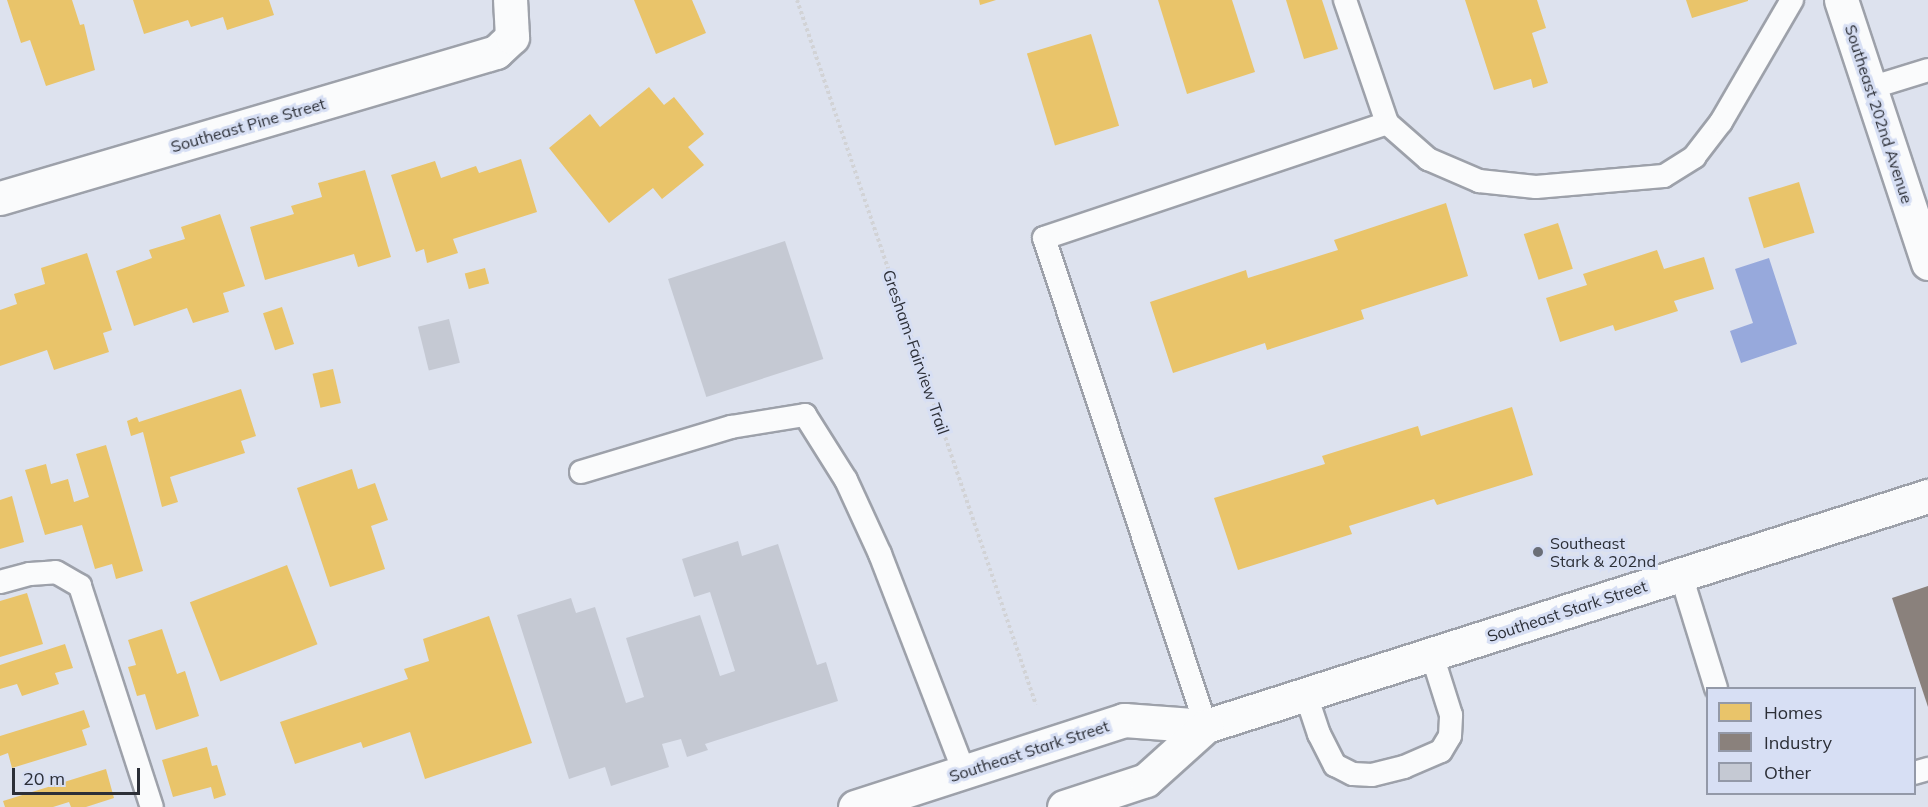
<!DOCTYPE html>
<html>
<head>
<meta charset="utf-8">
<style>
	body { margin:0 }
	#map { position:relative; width:1928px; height:807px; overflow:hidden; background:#dde2ee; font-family:Mulish,sans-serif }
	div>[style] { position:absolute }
	.water>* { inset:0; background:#97a9dc }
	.homes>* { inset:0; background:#e9c46a; transform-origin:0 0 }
	.industry>* { inset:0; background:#8a817c }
	.building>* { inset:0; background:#c5c9d3; transform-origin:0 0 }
	.path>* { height:4px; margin-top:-2px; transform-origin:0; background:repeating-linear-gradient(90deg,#d2d3d6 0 3px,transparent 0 6px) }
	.roads { filter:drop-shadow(2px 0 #9da1aa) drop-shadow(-2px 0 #9da1aa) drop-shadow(0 2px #9da1aa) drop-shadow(0 -2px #9da1aa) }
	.service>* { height:22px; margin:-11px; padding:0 11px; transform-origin:11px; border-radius:11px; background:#fafbfc }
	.minor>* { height:33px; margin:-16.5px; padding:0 16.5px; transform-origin:16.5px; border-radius:16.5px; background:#fafbfc }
	.secondary>* { height:33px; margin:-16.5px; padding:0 16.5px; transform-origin:16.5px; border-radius:16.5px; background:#fafbfc }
	.dots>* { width:16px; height:16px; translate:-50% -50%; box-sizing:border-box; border:3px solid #d7dff4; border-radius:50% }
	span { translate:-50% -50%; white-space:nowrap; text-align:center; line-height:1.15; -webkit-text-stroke:6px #d7dff4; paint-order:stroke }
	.street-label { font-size:16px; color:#2c2f37 }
	.poi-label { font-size:16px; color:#2c2f37 }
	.left { translate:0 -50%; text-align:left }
	.legend { position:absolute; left:1706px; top:687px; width:210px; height:108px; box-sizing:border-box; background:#d7dff4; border:2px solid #9399a8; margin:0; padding:8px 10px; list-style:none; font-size:18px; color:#2c2f37 }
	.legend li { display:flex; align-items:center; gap:12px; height:30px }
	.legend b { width:30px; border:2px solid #9399a8 }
	.scale { position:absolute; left:12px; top:768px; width:128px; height:27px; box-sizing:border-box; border:3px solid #2c2f37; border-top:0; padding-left:8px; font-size:18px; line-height:21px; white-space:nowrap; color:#2c2f37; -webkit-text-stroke:4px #d7dff4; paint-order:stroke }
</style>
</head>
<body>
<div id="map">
	<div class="water">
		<i style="clip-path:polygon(1769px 258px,1797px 344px,1741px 363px,1730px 331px,1753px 323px,1735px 269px)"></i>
	</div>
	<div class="homes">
		<i style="clip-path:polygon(7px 0,72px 0,80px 25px,84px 24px,95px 70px,46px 86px,30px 40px,21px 43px)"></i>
		<i style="clip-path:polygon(133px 0,269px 0,274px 15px,227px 30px,223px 17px,191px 27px,188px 20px,144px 34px)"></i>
		<i style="clip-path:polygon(634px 0,692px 0,706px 33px,656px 54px)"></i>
		<i style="clip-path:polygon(979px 0,996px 0,980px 5px)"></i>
		<i style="clip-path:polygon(1158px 0,1232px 0,1255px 72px,1187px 94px)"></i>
		<i style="clip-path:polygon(1286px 0,1322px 0,1338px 49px,1304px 59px)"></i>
		<i style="clip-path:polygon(1465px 0,1537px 0,1546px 28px,1532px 33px,1548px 83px,1533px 88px,1531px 79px,1494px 90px)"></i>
		<i style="clip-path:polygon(1686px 0,1748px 0,1748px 1px,1692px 18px)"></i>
		<i style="left:1091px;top:34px;width:96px;height:67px;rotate:73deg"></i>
		<i style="clip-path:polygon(649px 87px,664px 105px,674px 97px,704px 134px,688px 147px,704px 165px,662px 199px,653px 188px,609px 223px,549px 148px,590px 114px,600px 127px)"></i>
		<i style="clip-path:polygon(521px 159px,537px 212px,453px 239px,458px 253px,427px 263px,424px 249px,416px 252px,391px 175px,435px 161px,441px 178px,476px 166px,479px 173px)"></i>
		<i style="clip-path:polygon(365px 170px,391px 257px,358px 267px,354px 254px,265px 280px,250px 227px,294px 214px,291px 206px,322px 197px,318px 183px)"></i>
		<i style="left:1799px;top:182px;width:53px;height:53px;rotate:73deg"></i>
		<i style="clip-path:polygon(1446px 203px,1468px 276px,1361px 310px,1364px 319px,1267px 350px,1265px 343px,1173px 373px,1150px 302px,1246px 270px,1248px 278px,1338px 250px,1334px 240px)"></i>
		<i style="clip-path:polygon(220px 214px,245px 286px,223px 293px,229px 312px,193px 323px,187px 308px,134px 326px,116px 271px,152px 258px,149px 250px,185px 239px,181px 227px)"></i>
		<i style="left:1558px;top:223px;width:48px;height:36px;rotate:72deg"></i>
		<i style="clip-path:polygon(1657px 250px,1664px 269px,1704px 257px,1714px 289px,1674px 301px,1678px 311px,1615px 331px,1613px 325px,1560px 342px,1546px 298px,1587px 285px,1583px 274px)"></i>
		<i style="clip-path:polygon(87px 253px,112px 330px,103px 333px,109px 352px,54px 370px,47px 350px,0 366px,0 310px,17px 304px,14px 294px,45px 284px,41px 268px)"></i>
		<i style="left:485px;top:268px;width:16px;height:21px;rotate:75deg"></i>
		<i style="left:282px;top:307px;width:39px;height:20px;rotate:72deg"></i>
		<i style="left:333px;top:369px;width:35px;height:21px;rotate:77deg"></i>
		<i style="clip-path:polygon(241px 389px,256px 436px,241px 441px,245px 453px,170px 477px,178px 502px,162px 507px,143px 432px,131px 436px,127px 421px,137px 417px,139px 422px)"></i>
		<i style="clip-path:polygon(1512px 407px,1533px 475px,1437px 505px,1434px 499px,1349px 526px,1352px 534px,1238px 570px,1214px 498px,1325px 464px,1322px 456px,1418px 426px,1421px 436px)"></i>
		<i style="clip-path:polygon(106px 445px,143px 571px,116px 579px,112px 564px,95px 569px,82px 525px,45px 535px,25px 470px,46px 464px,51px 484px,68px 479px,74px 502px,89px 497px,76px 454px)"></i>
		<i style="clip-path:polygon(352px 469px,358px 489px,375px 483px,388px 520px,371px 526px,385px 569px,330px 587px,297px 488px)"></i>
		<i style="clip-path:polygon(12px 496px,24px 542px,0 549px,0 500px)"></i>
		<i style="left:287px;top:565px;width:85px;height:104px;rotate:69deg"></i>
		<i style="clip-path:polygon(27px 593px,43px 644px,0 657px,0 601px)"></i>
		<i style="clip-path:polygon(489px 616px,532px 743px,425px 779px,410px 732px,363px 748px,361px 742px,295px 764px,280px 722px,408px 679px,404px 669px,429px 661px,423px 639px)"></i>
		<i style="clip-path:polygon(162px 629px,177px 674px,185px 671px,199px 716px,156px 730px,145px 694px,137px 696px,128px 667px,136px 665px,128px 640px)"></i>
		<i style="clip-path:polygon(65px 644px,73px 668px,55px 673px,59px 684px,22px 696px,17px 684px,0 689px,0 665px)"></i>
		<i style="clip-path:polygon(84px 710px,90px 727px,82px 730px,87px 745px,12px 768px,8px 753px,0 756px,0 736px)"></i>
		<i style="clip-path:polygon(207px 747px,212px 766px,217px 765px,226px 795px,214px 799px,211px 787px,173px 797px,162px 760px)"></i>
		<i style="clip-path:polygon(106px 769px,114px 798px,86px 807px,71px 807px,69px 802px,53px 807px,5px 807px,3px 801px)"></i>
	</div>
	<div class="industry">
		<i style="clip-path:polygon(1928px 586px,1928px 707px,1892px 598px)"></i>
	</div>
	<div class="building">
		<i style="left:785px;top:241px;width:124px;height:123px;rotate:72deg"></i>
		<i style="left:449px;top:319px;width:45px;height:32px;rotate:76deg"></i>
		<i style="clip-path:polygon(738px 541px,742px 556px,778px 544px,817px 665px,826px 662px,838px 701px,705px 744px,708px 750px,687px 757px,681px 739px,662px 744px,669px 767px,611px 786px,605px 767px,569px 779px,517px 615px,571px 598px,576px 613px,595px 607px,626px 703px,644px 697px,626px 638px,700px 615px,720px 676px,735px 671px,710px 592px,694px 597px,682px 559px)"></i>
	</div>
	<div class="path">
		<i style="left:797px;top:0;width:744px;rotate:71.27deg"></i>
	</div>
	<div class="roads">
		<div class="service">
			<i style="left:1345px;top:0;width:130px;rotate:71.1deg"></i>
			<i style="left:1870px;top:88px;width:61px;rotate:-17.2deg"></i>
			<i style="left:581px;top:472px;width:157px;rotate:-16.7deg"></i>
			<i style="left:731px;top:427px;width:75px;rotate:-9.2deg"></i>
			<i style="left:805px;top:415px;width:77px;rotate:57.8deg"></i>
			<i style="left:846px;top:480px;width:81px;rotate:65.3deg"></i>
			<i style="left:880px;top:554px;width:234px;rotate:68.9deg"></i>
			<i style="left:1681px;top:575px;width:118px;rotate:72.8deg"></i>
			<i style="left:0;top:582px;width:31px;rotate:-15deg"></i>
			<i style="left:30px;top:574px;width:26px;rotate:-4deg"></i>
			<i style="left:56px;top:572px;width:28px;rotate:30deg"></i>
			<i style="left:80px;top:586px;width:232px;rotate:72deg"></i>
			<i style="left:1306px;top:695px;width:41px;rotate:71.6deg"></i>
			<i style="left:1319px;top:734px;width:35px;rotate:63deg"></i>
			<i style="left:1335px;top:765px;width:20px;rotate:27deg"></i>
			<i style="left:1353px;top:774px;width:19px;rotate:3deg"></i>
			<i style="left:1372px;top:775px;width:33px;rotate:-14deg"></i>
			<i style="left:1404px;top:767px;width:40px;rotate:-23.4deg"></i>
			<i style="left:1441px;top:751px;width:17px;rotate:-59deg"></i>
			<i style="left:1450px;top:736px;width:21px;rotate:-87deg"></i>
			<i style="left:1451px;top:715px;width:63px;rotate:-107.6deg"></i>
			<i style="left:1206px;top:726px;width:514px;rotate:-108.36deg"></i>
			<i style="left:1044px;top:238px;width:362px;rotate:-18.5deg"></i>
			<i style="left:1387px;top:123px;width:55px;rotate:41.3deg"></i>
			<i style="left:1428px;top:159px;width:56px;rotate:23.3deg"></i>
			<i style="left:1479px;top:181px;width:57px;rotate:6deg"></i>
			<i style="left:1536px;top:187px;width:128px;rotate:-4.9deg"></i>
			<i style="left:1664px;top:176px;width:36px;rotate:-32deg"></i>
			<i style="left:1694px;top:157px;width:44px;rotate:-52.4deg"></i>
			<i style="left:1721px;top:122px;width:141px;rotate:-59.8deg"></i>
			<i style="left:1914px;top:773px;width:15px;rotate:-16deg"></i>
		</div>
		<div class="minor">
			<i style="left:0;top:198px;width:517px;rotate:-16.4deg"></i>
			<i style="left:496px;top:52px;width:22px;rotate:-43deg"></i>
			<i style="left:512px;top:37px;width:37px;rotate:-93deg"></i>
		</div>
		<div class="secondary">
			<i style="left:1841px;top:0;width:277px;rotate:71.7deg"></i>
			<i style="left:855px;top:807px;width:283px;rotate:-17.9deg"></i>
			<i style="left:1124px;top:720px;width:82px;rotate:4.2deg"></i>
			<i style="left:1206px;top:726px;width:758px;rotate:-17.67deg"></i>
			<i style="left:1064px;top:807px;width:86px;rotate:-18.2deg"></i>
			<i style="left:1146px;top:780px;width:81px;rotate:-42deg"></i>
		</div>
	</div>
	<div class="dots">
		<i style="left:1538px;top:552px;background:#6a6e77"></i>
	</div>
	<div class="street-label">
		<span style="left:1879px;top:114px;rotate:72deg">Southeast 202nd Avenue</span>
		<span style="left:248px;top:125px;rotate:-16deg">Southeast Pine Street</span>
		<span style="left:916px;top:352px;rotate:71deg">Gresham-Fairview Trail</span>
		<span style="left:1567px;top:611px;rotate:-18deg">Southeast Stark Street</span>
		<span style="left:1029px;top:751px;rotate:-18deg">Southeast Stark Street</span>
	</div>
	<div class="poi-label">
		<span class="left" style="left:1550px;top:552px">Southeast<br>Stark &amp; 202nd</span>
	</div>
	<ul class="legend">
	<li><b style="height:16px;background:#e9c46a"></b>Homes</li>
	<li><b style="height:16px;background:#8a817c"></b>Industry</li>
	<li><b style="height:16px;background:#c5c9d3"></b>Other</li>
	</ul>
	<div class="scale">20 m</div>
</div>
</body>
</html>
